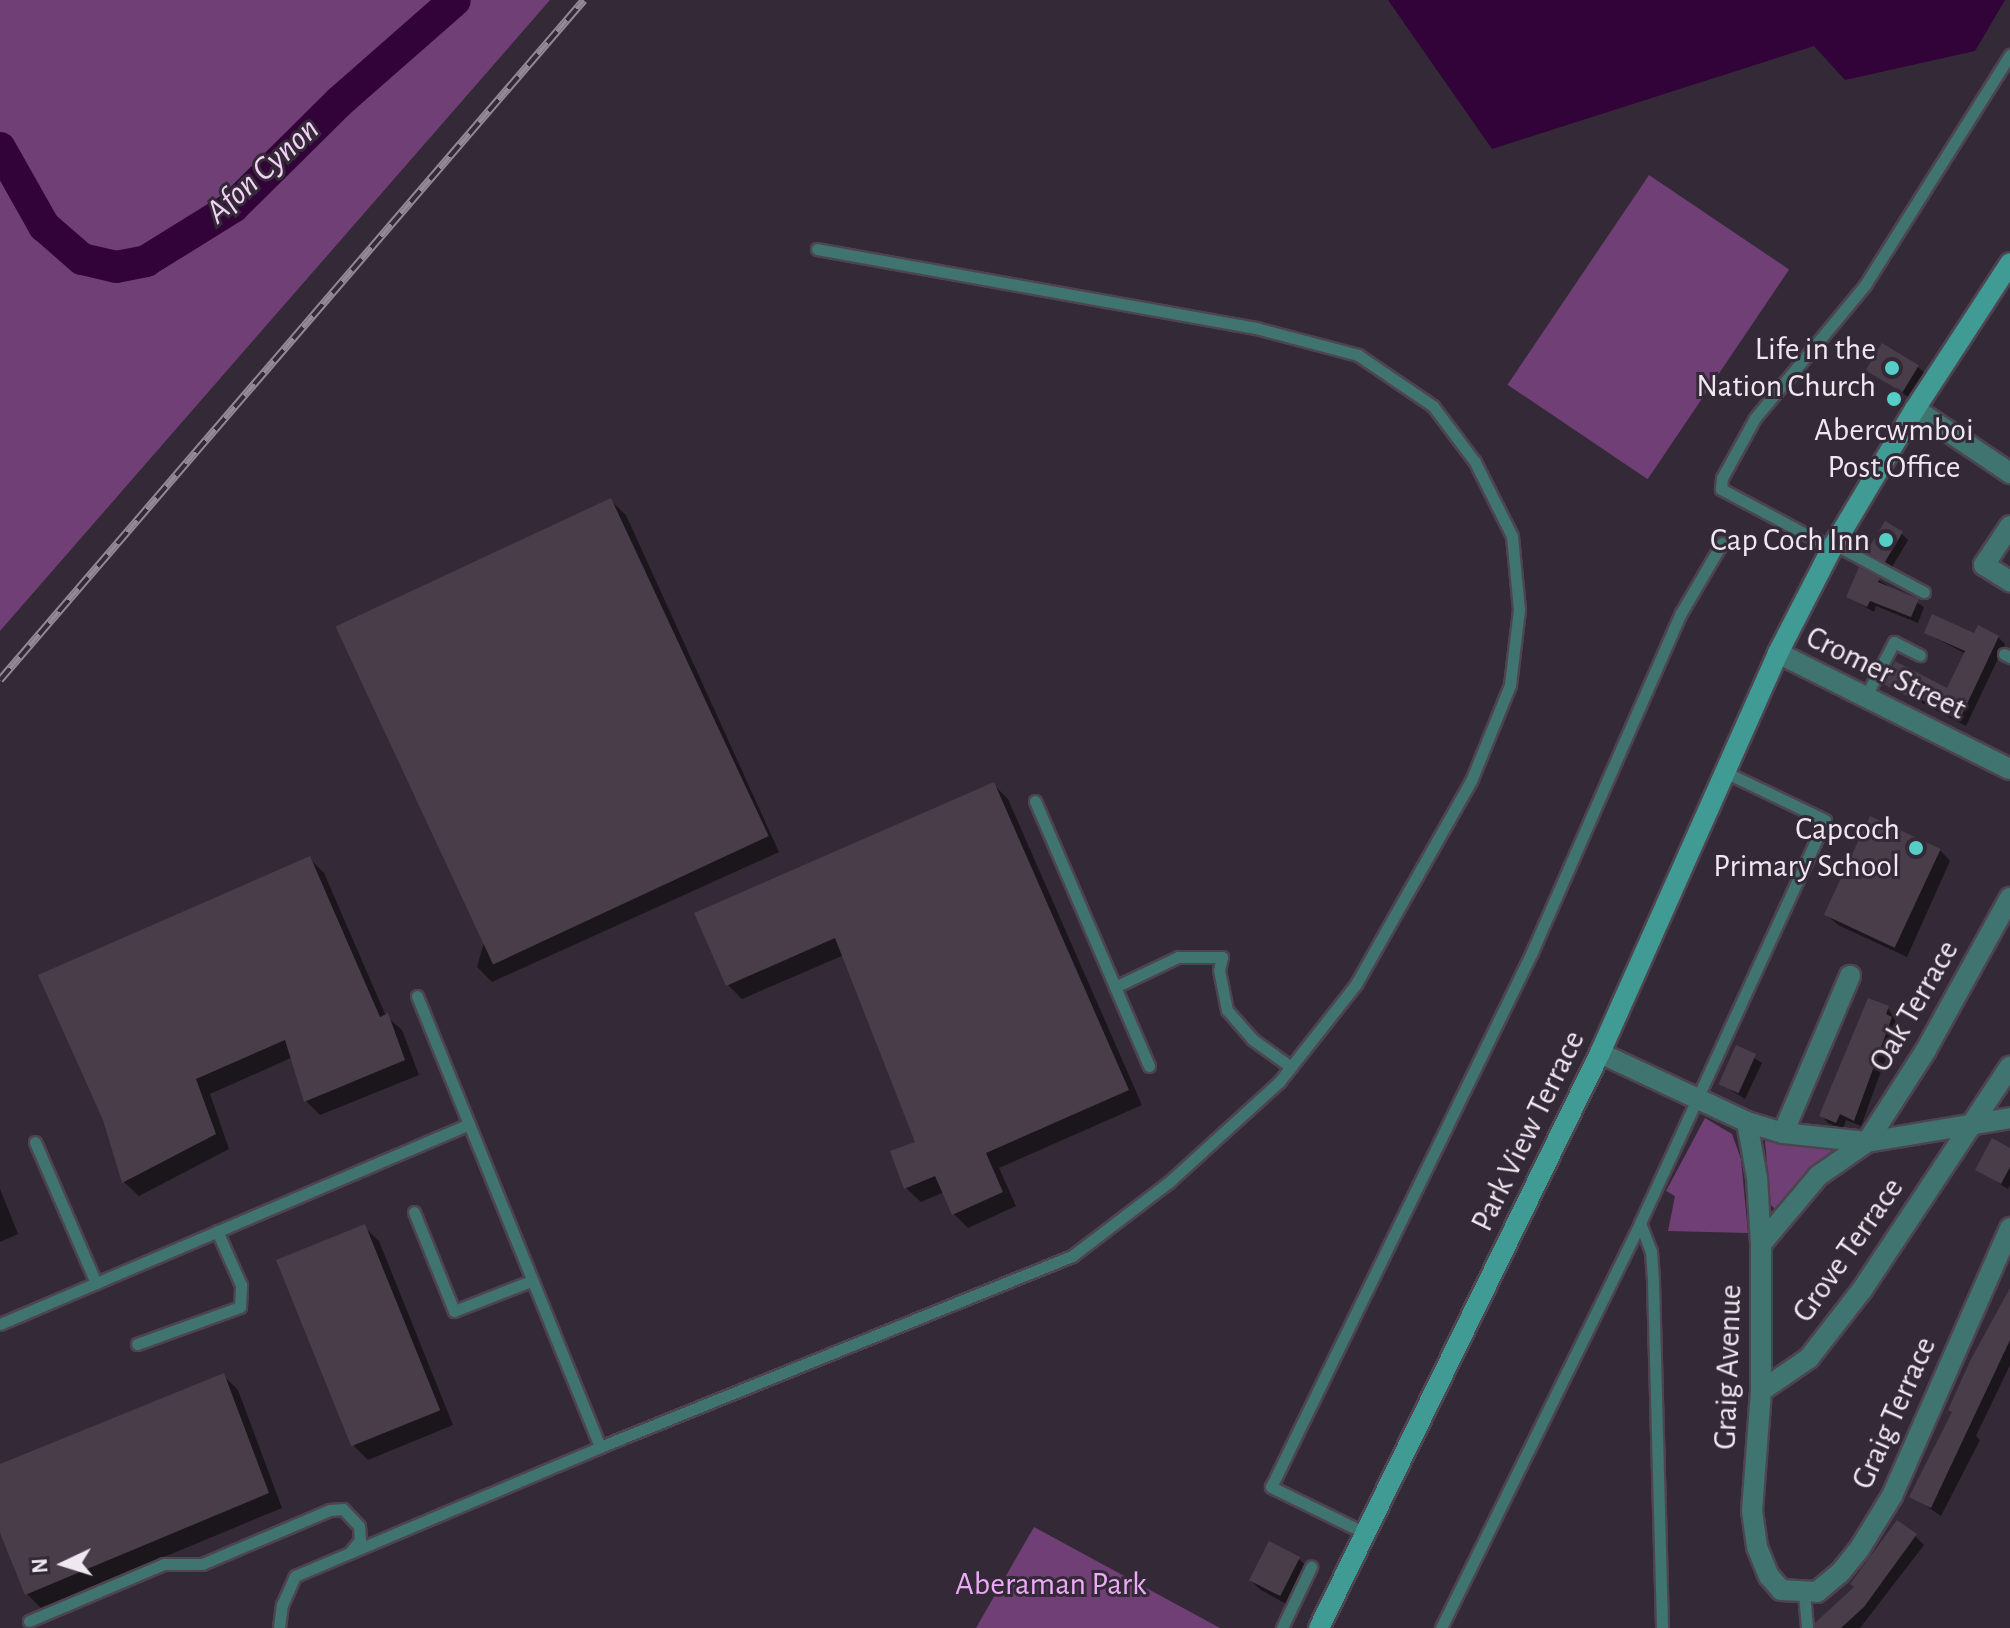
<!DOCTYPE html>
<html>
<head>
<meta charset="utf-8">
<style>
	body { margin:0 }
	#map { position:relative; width:2010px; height:1628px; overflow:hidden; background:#342936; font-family:"Alegreya Sans",sans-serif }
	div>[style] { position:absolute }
	.green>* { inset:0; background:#6f3f76; transform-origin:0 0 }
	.water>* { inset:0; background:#320338 }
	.shadow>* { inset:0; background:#0007 }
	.river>* { height:32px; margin:-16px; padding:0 16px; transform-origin:16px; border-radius:16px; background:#320338 }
	.building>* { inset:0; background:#493d4a; transform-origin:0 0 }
	.roads { filter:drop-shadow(2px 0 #4e4450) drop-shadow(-2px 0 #4e4450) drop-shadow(0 2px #4e4450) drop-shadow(0 -2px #4e4450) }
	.lane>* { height:11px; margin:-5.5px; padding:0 5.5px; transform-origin:5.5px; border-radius:5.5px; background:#3f7470 }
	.street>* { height:20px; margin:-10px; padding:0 10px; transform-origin:10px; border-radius:10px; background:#3f7470 }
	.secondary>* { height:20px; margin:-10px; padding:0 10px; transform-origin:10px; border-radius:10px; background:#409b95 }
	.rail>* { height:8px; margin-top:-4px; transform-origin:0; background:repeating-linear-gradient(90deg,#342936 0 15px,#928994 0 30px); box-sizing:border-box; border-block:2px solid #928994 }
	.dots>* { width:22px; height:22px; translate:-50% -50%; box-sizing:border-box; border:4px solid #342936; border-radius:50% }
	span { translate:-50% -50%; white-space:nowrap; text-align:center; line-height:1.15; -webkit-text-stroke:6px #342936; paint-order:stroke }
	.poi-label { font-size:32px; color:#f0e8f1 }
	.right { translate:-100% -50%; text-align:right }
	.street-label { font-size:32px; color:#f0e8f1 }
	.park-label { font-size:32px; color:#edaaf6 }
	.water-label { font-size:34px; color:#f4d2f8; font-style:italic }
	.north { position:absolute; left:24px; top:1524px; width:80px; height:80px; -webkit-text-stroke:6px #342936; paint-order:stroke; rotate:266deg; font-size:22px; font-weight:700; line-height:32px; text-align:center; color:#f0e8f1 }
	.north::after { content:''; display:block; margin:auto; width:28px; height:36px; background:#f0e8f1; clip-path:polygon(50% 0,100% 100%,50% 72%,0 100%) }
</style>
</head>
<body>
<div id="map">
	<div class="green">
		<i style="clip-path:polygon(0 0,550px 0,0 631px)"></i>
		<i style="left:1649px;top:175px;width:169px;height:253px;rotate:34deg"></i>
		<i style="clip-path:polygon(1705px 1118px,1732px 1134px,1741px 1159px,1748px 1233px,1668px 1231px,1675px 1196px,1666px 1191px)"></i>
		<i style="clip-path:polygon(1768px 1138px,1831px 1148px,1832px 1155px,1775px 1209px,1771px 1205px,1765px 1142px)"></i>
		<i style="clip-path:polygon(1034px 1527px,1220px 1628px,976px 1628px)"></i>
	</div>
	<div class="water">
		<i style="clip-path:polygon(1388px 0,2005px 0,1975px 51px,1845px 80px,1814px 46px,1492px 149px)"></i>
	</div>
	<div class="shadow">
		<i style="clip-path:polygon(1918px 367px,1925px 373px,1910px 398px,1868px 371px)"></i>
		<i style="clip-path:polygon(611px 501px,626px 515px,779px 852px,492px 982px,477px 967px)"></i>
		<i style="clip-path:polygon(1901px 533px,1908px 540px,1892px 567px,1869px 551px)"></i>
		<i style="clip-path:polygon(1878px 580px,1924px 607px,1918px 623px,1876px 606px,1874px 612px,1848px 597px)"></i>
		<i style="clip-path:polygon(1926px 633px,1998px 637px,2005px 644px,1966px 726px,1886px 684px,1948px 690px,1966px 654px)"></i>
		<i style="clip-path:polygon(993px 784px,1008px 799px,1142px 1105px,999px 1168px,1016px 1206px,968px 1228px,954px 1214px,944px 1192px,921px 1202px,906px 1188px,918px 1143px,844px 955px,742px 999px,728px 985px)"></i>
		<i style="clip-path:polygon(1940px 850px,1950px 861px,1907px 957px,1838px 925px,1827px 915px)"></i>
		<i style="clip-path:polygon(309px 858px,324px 873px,386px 1016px,402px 1030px,419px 1075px,320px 1115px,306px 1101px,293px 1057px,210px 1094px,229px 1149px,139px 1196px,124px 1182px,105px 1119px)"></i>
		<i style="clip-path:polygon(1888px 1008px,1898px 1025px,1861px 1126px,1846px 1120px,1843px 1129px,1828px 1123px,1822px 1116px)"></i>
		<i style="clip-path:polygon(1737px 1047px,1762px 1063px,1745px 1099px,1720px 1083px)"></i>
		<i style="clip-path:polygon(2010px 1150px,2010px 1185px,2008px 1189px,1978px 1170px)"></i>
		<i style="clip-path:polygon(0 1189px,18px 1234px,0 1242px)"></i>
		<i style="clip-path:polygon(364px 1227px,379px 1241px,453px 1425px,368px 1460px,354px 1446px)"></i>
		<i style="clip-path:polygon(2010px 1292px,2010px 1365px,1976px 1436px,1980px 1440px,1941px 1516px,1912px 1496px)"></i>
		<i style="clip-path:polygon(224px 1376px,238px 1390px,282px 1508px,41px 1608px,27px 1594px,0 1528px,0 1466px)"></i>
		<i style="clip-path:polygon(1915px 1536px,1924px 1545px,1860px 1628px,1816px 1628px)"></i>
		<i style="clip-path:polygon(1299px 1559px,1310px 1570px,1290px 1606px,1261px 1590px,1250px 1580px)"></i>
	</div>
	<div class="river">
		<i style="left:0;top:148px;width:90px;rotate:60.6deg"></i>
		<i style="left:44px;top:226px;width:50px;rotate:41deg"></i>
		<i style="left:82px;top:259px;width:35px;rotate:13deg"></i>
		<i style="left:116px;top:267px;width:31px;rotate:-11deg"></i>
		<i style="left:146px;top:261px;width:102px;rotate:-31.8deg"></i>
		<i style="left:233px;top:207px;width:149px;rotate:-44.7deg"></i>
		<i style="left:339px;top:102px;width:154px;rotate:-41.3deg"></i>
	</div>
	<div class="building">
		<i style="left:1882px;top:343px;width:43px;height:32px;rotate:31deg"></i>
		<i style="left:611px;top:498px;width:373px;height:304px;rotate:65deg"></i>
		<i style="left:1885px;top:521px;width:21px;height:36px;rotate:31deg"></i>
		<i style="clip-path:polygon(1859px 567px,1880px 578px,1878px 582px,1919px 599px,1911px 617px,1870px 601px,1867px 607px,1846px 597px)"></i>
		<i style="clip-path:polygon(1932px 614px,1974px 633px,1978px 625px,1999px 636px,1959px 721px,1917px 697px,1916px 700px,1883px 684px,1895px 661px,1947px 688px,1965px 651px,1924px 633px)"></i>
		<i style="clip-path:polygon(994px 782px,1129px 1090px,986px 1153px,1003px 1192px,952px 1215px,935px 1176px,904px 1189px,890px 1151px,915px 1142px,835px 938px,726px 986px,694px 913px)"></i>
		<i style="left:1870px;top:816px;width:78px;height:109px;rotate:25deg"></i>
		<i style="clip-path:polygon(310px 856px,380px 1017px,388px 1013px,405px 1060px,304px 1102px,285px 1040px,196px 1079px,216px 1134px,122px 1183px,103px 1120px,38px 975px)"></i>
		<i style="clip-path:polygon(1868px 998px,1889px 1006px,1886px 1014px,1892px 1017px,1854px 1121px,1840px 1114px,1836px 1123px,1819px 1116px)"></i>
		<i style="left:1736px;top:1045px;width:22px;height:43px;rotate:24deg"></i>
		<i style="clip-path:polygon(1992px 1138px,2010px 1148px,2010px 1167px,2001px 1184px,1975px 1170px)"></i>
		<i style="left:365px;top:1224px;width:201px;height:96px;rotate:68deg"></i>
		<i style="clip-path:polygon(2010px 1288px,2010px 1340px,1931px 1508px,1909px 1497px,1952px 1412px,1948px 1410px,1970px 1361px)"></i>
		<i style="clip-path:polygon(224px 1373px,269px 1493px,25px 1595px,0 1533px,0 1464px)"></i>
		<i style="clip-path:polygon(1897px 1520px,1917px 1534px,1864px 1607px,1841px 1628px,1815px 1628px,1815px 1623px,1854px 1587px,1850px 1584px)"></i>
		<i style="left:1269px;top:1541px;width:35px;height:44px;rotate:27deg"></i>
	</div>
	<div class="roads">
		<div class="lane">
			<i style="left:1834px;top:544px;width:102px;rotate:28.1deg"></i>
			<i style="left:1832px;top:548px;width:126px;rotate:-152deg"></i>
			<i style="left:1721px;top:489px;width:11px;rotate:-85deg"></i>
			<i style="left:1722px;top:478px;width:68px;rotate:-61.2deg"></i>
			<i style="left:1755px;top:418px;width:173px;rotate:-50.4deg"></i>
			<i style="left:1865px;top:285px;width:272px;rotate:-57.8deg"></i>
			<i style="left:2004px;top:654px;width:7px;rotate:27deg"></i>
			<i style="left:1866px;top:696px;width:61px;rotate:-62.6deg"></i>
			<i style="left:1894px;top:642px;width:29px;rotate:27deg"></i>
			<i style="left:1035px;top:801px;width:202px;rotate:66.7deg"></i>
			<i style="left:1115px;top:987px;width:70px;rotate:-25.5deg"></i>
			<i style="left:1178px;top:957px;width:44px"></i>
			<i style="left:1222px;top:957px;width:13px;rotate:103deg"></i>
			<i style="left:1219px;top:970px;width:41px;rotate:78.7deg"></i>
			<i style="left:1227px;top:1010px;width:38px;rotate:49deg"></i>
			<i style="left:1252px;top:1039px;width:48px;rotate:35.7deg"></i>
			<i style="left:1115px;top:987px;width:86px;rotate:66.7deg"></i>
			<i style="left:417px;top:996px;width:487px;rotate:67.9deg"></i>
			<i style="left:35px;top:1142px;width:154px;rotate:66.6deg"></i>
			<i style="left:414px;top:1212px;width:107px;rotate:68deg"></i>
			<i style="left:454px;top:1311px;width:83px;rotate:-21.3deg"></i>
			<i style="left:1640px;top:1223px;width:30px;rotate:69deg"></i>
			<i style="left:1651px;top:1251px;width:31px;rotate:86deg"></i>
			<i style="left:1653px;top:1282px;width:346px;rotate:88.5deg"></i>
			<i style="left:0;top:1324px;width:508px;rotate:-23.08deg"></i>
			<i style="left:137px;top:1344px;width:109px;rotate:-19.8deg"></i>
			<i style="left:240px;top:1307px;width:22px;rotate:-87deg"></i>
			<i style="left:241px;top:1285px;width:59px;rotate:-114deg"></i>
			<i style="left:1365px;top:1533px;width:105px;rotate:-153.9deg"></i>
			<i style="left:1271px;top:1487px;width:595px;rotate:-63.99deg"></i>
			<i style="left:1532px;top:952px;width:370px;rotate:-66.3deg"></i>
			<i style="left:1681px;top:613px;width:81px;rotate:-59.6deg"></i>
			<i style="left:1804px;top:1593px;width:35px;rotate:85deg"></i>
			<i style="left:29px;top:1621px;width:147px;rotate:-22.9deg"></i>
			<i style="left:164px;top:1564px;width:38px"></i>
			<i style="left:202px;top:1564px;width:139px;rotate:-22.9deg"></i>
			<i style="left:330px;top:1510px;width:13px;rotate:-4deg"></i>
			<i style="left:343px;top:1509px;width:23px;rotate:47deg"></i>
			<i style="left:359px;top:1526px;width:14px;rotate:86deg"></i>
			<i style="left:360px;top:1540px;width:13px;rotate:129deg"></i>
			<i style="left:279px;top:1628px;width:23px;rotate:-83deg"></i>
			<i style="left:282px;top:1605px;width:32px;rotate:-66deg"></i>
			<i style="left:295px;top:1576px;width:331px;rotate:-22.9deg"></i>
			<i style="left:600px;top:1447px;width:509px;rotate:-22.03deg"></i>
			<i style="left:1072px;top:1256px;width:122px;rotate:-37.3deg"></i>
			<i style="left:1169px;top:1182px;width:149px;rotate:-42.3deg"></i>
			<i style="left:1279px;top:1082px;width:125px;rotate:-51.8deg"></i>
			<i style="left:1356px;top:984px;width:233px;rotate:-60.5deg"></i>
			<i style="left:1471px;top:781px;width:104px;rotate:-67.9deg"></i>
			<i style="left:1510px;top:685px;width:77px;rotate:-83.2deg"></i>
			<i style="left:1519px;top:609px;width:73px;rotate:-95.5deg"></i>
			<i style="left:1512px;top:536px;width:83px;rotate:-116.6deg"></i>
			<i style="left:1475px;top:462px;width:70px;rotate:-126.9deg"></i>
			<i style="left:1433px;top:406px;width:91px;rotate:-145.8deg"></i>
			<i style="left:1358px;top:355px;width:106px;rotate:-165.2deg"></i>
			<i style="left:1256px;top:328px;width:446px;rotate:-169.8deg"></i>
			<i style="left:1282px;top:1628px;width:68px;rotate:-64.6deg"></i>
			<i style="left:1441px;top:1628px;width:451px;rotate:-63.8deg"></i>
			<i style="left:1640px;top:1223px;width:443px;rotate:-65.3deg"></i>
			<i style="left:1825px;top:820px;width:111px;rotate:-154.4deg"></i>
		</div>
		<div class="street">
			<i style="left:1915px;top:409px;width:115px;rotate:34deg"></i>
			<i style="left:2010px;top:526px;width:47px;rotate:123.7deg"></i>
			<i style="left:1984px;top:565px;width:31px;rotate:32deg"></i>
			<i style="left:1778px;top:653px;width:259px;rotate:26.6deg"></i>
			<i style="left:1600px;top:1053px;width:162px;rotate:25.1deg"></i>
			<i style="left:1747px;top:1122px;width:38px;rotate:17deg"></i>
			<i style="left:1783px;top:1133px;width:84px;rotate:6.1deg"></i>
			<i style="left:1867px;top:1142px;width:145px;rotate:-9.5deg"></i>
			<i style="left:1747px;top:1122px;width:57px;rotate:79.9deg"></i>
			<i style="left:1757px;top:1178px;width:66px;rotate:86.5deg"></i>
			<i style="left:1761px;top:1244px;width:147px;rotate:90deg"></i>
			<i style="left:1761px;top:1391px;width:120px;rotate:94.3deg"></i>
			<i style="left:1752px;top:1511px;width:36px;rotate:82deg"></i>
			<i style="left:1757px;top:1547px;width:31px;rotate:68deg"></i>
			<i style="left:1769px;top:1576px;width:18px;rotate:49deg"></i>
			<i style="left:1781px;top:1590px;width:36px;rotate:3deg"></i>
			<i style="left:1817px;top:1592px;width:30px;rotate:-40deg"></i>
			<i style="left:1840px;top:1573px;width:32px;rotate:-51deg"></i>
			<i style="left:1860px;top:1548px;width:61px;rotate:-58.4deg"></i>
			<i style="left:1892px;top:1496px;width:293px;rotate:-66.2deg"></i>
			<i style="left:1783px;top:1133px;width:171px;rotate:-66.9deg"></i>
			<i style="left:1761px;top:1244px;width:89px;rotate:-50deg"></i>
			<i style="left:1818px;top:1176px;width:60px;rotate:-34.8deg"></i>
			<i style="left:1867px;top:1142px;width:109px;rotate:-57.3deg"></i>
			<i style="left:1926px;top:1050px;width:174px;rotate:-61.1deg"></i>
			<i style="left:1761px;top:1391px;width:58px;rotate:-34.5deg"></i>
			<i style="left:1809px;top:1358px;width:86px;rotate:-52.1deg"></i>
			<i style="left:1862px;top:1290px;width:268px;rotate:-56.5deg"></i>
		</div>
		<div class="secondary">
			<i style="left:1319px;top:1628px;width:640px;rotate:-63.96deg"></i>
			<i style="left:1600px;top:1053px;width:438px;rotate:-66deg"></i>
			<i style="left:1778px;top:653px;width:118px;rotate:-62.8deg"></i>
			<i style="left:1832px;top:548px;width:162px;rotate:-59.2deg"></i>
			<i style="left:1915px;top:409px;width:174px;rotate:-56.9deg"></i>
		</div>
	</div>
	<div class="rail">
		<i style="left:0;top:680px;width:896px;rotate:-49.34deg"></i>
	</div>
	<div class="dots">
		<i style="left:1892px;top:368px;background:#55cec5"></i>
		<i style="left:1894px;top:399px;background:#55cec5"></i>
		<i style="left:1886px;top:540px;background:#55cec5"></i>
		<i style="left:1916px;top:848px;background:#55cec5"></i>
	</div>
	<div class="poi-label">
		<span class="right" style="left:1876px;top:368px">Life in the<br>Nation Church</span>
		<span style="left:1894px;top:449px">Abercwmboi<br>Post Office</span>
		<span class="right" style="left:1870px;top:540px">Cap Coch Inn</span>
		<span class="right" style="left:1900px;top:848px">Capcoch<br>Primary School</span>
	</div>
	<div class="street-label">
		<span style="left:1886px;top:673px;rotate:26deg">Cromer Street</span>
		<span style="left:1914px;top:1006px;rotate:-60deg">Oak Terrace</span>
		<span style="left:1528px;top:1131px;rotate:-64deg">Park View Terrace</span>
		<span style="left:1848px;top:1250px;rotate:-55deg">Grove Terrace</span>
		<span style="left:1728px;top:1367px;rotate:-88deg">Graig Avenue</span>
		<span style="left:1894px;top:1413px;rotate:-66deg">Graig Terrace</span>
	</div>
	<div class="park-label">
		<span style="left:1051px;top:1584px">Aberaman Park</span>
	</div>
	<div class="water-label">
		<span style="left:263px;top:171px;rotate:-42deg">Afon Cynon</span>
	</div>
	<div class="north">N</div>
</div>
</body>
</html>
